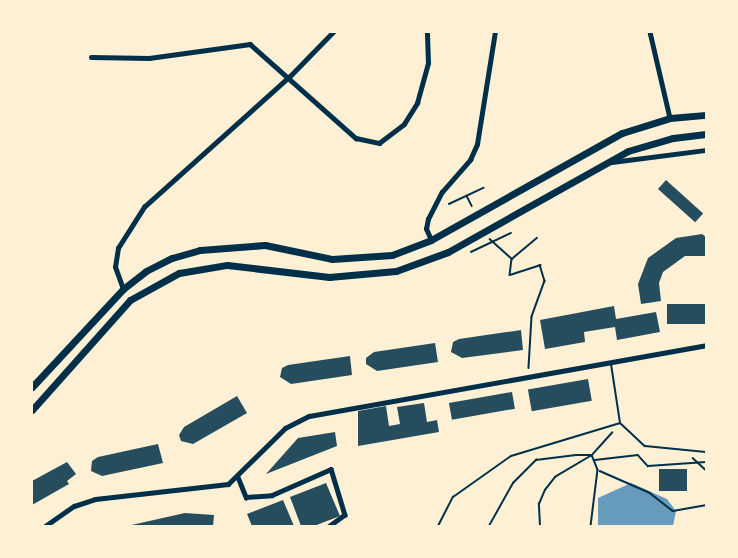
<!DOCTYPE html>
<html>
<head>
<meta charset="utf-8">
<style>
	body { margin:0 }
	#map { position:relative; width:738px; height:558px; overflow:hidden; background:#fdf0d5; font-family:Rubik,sans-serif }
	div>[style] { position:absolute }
	.water>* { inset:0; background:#669bbc }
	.building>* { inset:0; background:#264d5e; transform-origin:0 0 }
	.path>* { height:1.5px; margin:-0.75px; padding:0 0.75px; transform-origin:0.75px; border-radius:0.75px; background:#003049 }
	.service>* { height:2px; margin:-1px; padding:0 1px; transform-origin:1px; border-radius:1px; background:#003049 }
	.minor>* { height:4.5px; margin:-2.25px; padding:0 2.25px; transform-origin:2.25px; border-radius:2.25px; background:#003049 }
	.tertiary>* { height:5px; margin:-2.5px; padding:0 2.5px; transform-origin:2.5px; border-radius:2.5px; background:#003049 }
	.primary>* { height:7px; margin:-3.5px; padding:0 3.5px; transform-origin:3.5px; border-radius:3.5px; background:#003049 }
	span { translate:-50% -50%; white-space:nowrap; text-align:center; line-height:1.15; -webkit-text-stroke:4.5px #fdf0d5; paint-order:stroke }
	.frame { position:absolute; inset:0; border:33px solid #fdf0d5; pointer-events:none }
</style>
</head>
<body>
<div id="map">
	<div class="water">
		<i style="clip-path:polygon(631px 483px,667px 499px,676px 511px,673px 526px,598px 526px,598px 498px)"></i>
	</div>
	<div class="building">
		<i style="left:666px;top:180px;width:50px;height:12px;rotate:42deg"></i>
		<i style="clip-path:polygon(702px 234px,706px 237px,706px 256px,685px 256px,663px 272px,659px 283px,661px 301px,641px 304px,638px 284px,648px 258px,676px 238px)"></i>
		<i style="left:706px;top:304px;width:20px;height:39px;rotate:90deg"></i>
		<i style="clip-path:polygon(614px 306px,616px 319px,656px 312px,660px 332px,617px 340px,615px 327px,584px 332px,585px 342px,545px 349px,540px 320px)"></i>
		<i style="clip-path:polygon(521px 330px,523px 350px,462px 358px,451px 352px,453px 342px,459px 339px)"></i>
		<i style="clip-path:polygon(435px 343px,438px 362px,377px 371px,366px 364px,366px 358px,374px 352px)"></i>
		<i style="clip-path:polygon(350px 356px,352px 375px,291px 384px,280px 377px,282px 368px,288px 365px)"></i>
		<i style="left:588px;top:379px;width:22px;height:61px;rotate:80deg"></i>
		<i style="left:512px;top:392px;width:17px;height:64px;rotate:80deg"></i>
		<i style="clip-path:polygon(237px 396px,247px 413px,193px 444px,181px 441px,179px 435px,184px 427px)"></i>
		<i style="clip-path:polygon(424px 403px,427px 422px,437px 420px,439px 432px,358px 446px,358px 411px,386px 406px,389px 426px,400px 424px,397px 407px)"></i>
		<i style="clip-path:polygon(335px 432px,337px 446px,266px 474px,298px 438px)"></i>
		<i style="clip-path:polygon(158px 444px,163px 463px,102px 476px,91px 471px,92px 461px,98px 457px)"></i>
		<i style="clip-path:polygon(67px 462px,76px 474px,67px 481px,69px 484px,32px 505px,32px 481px)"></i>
		<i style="left:659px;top:469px;width:28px;height:22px"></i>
		<i style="clip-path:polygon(326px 483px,340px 516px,314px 526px,301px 526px,290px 497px)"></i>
		<i style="clip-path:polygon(283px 500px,294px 526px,252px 526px,247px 514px)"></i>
		<i style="clip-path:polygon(185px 513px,214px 515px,213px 526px,127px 526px)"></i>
	</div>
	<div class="path">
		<i style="left:467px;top:196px;width:11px;rotate:63deg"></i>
		<i style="left:449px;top:204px;width:38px;rotate:-25deg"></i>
		<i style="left:490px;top:239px;width:30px;rotate:42deg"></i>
		<i style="left:512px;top:259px;width:16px;rotate:97deg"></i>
		<i style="left:510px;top:275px;width:32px;rotate:-18deg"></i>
		<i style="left:540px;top:265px;width:17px;rotate:73deg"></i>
		<i style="left:545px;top:281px;width:38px;rotate:110deg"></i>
		<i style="left:532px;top:317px;width:51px;rotate:93.4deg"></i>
		<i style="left:471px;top:252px;width:44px;rotate:-25.4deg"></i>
		<i style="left:513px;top:258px;width:31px;rotate:-40deg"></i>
		<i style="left:693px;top:458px;width:18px;rotate:43deg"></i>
		<i style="left:595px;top:460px;width:43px;rotate:-6.6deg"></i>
		<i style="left:638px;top:455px;width:15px;rotate:48deg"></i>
		<i style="left:648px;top:466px;width:58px;rotate:-3.9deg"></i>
		<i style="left:600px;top:471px;width:55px;rotate:23.7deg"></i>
		<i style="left:650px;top:493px;width:29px;rotate:38deg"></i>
		<i style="left:673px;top:511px;width:34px;rotate:-10deg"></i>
		<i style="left:489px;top:526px;width:49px;rotate:-60.8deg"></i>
		<i style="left:513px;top:483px;width:33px;rotate:-45deg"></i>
		<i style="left:536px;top:460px;width:40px;rotate:-7.1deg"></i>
		<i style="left:576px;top:455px;width:16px"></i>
		<i style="left:592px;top:455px;width:16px;rotate:68deg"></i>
		<i style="left:598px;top:470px;width:56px;rotate:97.1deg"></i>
		<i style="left:540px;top:526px;width:22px;rotate:-93deg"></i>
		<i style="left:539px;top:504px;width:15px;rotate:-67deg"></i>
		<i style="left:545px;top:490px;width:16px;rotate:-52deg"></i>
		<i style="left:555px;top:477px;width:43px;rotate:-30.7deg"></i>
		<i style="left:592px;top:455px;width:30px;rotate:-48deg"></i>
	</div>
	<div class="service">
		<i style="left:611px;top:364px;width:60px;rotate:81.3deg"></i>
		<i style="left:620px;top:423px;width:34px;rotate:43deg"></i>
		<i style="left:645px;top:446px;width:61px;rotate:5.6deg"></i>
		<i style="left:438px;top:526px;width:33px;rotate:-63deg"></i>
		<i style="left:453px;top:497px;width:71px;rotate:-35.3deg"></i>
		<i style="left:511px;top:456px;width:114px;rotate:-16.8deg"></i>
	</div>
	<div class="minor">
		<i style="left:650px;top:32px;width:88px;rotate:76.9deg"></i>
		<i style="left:91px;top:57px;width:58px;rotate:1deg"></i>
		<i style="left:149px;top:58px;width:102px;rotate:-7.9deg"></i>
		<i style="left:250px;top:44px;width:142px;rotate:41.6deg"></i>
		<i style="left:356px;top:138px;width:24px;rotate:12deg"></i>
		<i style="left:379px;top:143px;width:31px;rotate:-37deg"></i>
		<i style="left:404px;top:124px;width:25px;rotate:-58deg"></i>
		<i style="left:417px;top:103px;width:41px;rotate:-74.6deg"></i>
		<i style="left:428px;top:63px;width:31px;rotate:-92deg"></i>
		<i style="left:612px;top:162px;width:95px;rotate:-7.3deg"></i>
		<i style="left:431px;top:240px;width:12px;rotate:-114deg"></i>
		<i style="left:426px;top:229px;width:10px;rotate:-79deg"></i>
		<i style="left:428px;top:219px;width:30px;rotate:-63deg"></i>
		<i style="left:442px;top:192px;width:43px;rotate:-48.8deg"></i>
		<i style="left:470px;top:160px;width:17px;rotate:-66deg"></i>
		<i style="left:477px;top:144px;width:113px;rotate:-80.9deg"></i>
		<i style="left:123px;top:289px;width:23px;rotate:-110deg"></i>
		<i style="left:115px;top:267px;width:19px;rotate:-81deg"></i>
		<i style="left:118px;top:248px;width:49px;rotate:-57.6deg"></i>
		<i style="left:144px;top:207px;width:196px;rotate:-41.9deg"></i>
		<i style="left:290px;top:76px;width:62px;rotate:-45.7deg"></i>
		<i style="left:238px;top:477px;width:22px;rotate:68deg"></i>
		<i style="left:246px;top:497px;width:26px;rotate:-4deg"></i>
		<i style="left:272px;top:495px;width:64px;rotate:-23.8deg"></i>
		<i style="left:331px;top:469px;width:48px;rotate:73.1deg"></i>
		<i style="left:345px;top:515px;width:19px;rotate:144deg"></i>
	</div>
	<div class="tertiary">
		<i style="left:45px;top:526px;width:35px;rotate:-35deg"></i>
		<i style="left:74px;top:506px;width:22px;rotate:-18deg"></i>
		<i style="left:95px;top:499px;width:134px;rotate:-6.4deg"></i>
		<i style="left:228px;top:484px;width:80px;rotate:-44.5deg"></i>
		<i style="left:285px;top:428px;width:27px;rotate:-27deg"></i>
		<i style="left:309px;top:416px;width:403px;rotate:-10.1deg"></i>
	</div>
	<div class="primary">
		<i style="left:32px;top:387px;width:134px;rotate:-47.1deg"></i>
		<i style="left:123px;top:289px;width:29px;rotate:-38deg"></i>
		<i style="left:146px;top:271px;width:29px;rotate:-27deg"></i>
		<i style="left:172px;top:258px;width:29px;rotate:-16deg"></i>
		<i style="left:200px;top:250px;width:65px;rotate:-4.4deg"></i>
		<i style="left:265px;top:245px;width:68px;rotate:11.8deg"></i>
		<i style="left:332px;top:259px;width:60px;rotate:-3.8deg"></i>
		<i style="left:392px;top:255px;width:42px;rotate:-21deg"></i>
		<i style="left:431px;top:240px;width:219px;rotate:-29.3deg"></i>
		<i style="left:622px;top:133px;width:50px;rotate:-17.4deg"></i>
		<i style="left:670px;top:118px;width:36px;rotate:-5deg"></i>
		<i style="left:32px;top:410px;width:147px;rotate:-48.3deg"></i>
		<i style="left:130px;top:300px;width:56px;rotate:-28.9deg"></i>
		<i style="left:179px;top:273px;width:49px;rotate:-9.5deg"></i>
		<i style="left:227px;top:265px;width:103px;rotate:6.7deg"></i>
		<i style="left:329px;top:277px;width:67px;rotate:-5.1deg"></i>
		<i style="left:396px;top:271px;width:55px;rotate:-20.1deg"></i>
		<i style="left:448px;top:252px;width:206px;rotate:-29.3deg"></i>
		<i style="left:628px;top:151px;width:47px;rotate:-16.1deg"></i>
		<i style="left:673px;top:138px;width:33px;rotate:-7deg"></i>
	</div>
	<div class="frame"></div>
</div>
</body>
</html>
